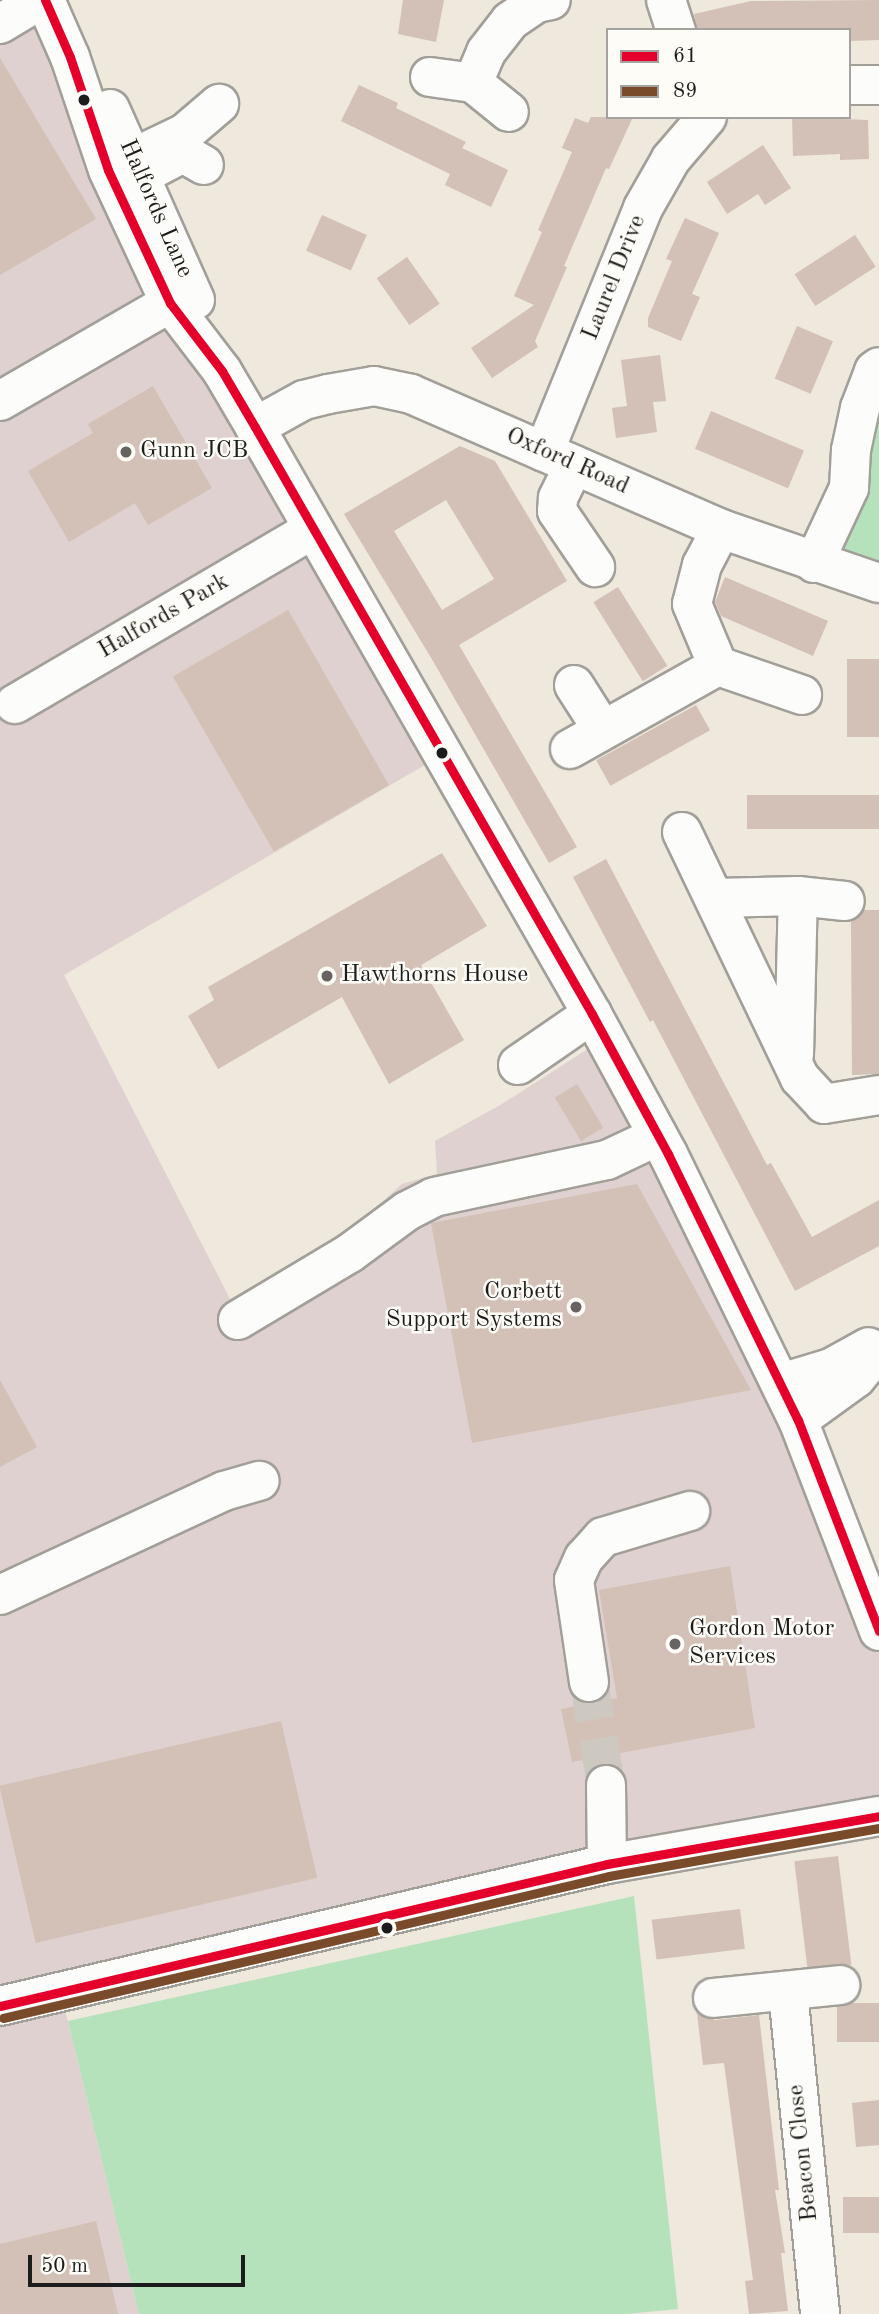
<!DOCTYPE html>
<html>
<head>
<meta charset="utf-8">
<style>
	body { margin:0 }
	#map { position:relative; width:879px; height:2314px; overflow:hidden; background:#eee8dd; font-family:"Old Standard TT",serif }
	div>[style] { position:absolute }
	.industrial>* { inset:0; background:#dfd1cf }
	.green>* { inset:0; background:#b6e2bb }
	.building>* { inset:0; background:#d3c0b6; transform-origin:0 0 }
	.minor-tunnel>* { height:38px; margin-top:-19px; transform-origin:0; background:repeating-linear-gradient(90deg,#cec9c0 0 38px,transparent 0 57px) }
	.roads { filter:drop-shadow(2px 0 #a29f99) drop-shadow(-2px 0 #a29f99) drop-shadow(0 2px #a29f99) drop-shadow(0 -2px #a29f99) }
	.minor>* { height:38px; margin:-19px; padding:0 19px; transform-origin:19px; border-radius:19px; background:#fcfcfa }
	.bus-1>* { height:9px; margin:-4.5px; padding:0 4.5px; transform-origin:4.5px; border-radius:4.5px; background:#e4002b }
	.bus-2>* { height:9px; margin:-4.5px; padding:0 4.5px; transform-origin:4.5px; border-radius:4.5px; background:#7a4b2a }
	.dots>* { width:19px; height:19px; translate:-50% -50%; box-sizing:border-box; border:4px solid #fdfcf7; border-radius:50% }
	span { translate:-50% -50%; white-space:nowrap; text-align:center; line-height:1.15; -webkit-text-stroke:5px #fdfcf7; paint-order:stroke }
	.street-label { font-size:24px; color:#1c1c1c }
	.poi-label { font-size:24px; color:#1c1c1c }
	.left { translate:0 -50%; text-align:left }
	.right { translate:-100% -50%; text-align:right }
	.legend { position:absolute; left:606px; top:28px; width:245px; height:91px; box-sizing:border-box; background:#fdfcf7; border:2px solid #a3a29f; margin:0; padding:9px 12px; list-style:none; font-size:21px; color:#1c1c1c }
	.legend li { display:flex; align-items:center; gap:14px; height:35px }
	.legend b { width:35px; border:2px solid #a3a29f }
	.scale { position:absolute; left:28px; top:2255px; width:217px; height:32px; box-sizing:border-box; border:4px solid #1c1c1c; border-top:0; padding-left:9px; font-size:21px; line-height:24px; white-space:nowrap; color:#1c1c1c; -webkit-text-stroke:5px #fdfcf7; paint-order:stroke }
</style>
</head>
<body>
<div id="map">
	<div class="industrial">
		<i style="clip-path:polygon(0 0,45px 0,194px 320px,442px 755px,64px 975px,230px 1299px,349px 1231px,402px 1184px,437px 1174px,435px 1141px,502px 1104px,605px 1038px,879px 1631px,879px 1816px,58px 1992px,68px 2021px,139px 2314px,0 2314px)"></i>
	</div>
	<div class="green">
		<i style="clip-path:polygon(879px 390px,879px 565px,838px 549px,871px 450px,866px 420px)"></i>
		<i style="clip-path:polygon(634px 1896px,678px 2309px,626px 2314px,139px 2314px,68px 2021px)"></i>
	</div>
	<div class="building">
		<i style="clip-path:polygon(403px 0,444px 0,436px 42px,398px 34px)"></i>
		<i style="clip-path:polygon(879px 0,879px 40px,849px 41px,849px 30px,697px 30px,694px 14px,751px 1px)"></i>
		<i style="clip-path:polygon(0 58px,96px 219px,0 275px)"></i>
		<i style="clip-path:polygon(359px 85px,398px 103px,396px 108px,466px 142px,462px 148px,508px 170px,491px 207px,445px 185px,450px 174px,341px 121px)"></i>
		<i style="clip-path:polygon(591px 117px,633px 117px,609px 169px,606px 168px,564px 266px,567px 267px,535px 341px,538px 347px,492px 378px,471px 348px,534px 305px,514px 296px,542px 232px,538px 230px,572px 152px,562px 148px,575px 118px,588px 123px)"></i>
		<i style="clip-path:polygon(792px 117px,868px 120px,869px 159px,840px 160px,840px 154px,793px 156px)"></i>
		<i style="clip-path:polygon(763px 145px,791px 188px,765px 205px,758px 194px,727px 214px,707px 182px)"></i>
		<i style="left:322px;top:215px;width:49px;height:39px;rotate:24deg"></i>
		<i style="clip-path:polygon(685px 218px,719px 233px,692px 294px,700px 297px,681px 341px,648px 327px,648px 318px,672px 261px,666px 259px)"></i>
		<i style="left:855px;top:235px;width:38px;height:72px;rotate:57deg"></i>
		<i style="left:407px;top:257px;width:57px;height:37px;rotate:55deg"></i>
		<i style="left:797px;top:326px;width:39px;height:57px;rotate:23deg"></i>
		<i style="clip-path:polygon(660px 355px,666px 401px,653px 402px,657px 432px,616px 438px,612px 408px,627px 406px,621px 360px)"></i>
		<i style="clip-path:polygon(153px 386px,212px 488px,148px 525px,135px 503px,69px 542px,28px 471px,93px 433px,88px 424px)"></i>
		<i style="left:711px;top:411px;width:101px;height:41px;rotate:23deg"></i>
		<i style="clip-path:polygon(evenodd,460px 446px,495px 461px,567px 581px,459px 645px,577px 847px,549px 863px,433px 661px,344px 514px,460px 446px,446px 500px,494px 579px,442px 610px,394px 531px,446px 500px)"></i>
		<i style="clip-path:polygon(725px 577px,828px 621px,813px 656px,721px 616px,715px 602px)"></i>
		<i style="left:618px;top:587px;width:93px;height:29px;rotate:58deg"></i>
		<i style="left:288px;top:610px;width:202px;height:133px;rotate:60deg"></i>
		<i style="left:847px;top:659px;width:32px;height:78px"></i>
		<i style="left:696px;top:705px;width:29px;height:114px;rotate:61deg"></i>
		<i style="left:879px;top:795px;width:34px;height:132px;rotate:90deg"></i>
		<i style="clip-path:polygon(442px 853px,487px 926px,421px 965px,464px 1040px,389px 1084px,342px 997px,218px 1069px,188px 1016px,214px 1000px,208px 987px)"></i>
		<i style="clip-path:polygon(606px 859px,767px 1165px,771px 1163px,812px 1237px,879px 1200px,879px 1246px,795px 1291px,653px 1020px,650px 1022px,573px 877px)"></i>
		<i style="clip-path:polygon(864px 910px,879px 910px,879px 1074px,852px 1075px,851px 922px)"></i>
		<i style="left:577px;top:1084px;width:51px;height:26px;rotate:59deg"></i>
		<i style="clip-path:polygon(637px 1184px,751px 1390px,472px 1443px,431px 1223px)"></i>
		<i style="clip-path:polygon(0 1380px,37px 1447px,0 1467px)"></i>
		<i style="clip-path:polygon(730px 1566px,755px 1728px,572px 1762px,561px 1709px,617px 1698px,599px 1590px)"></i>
		<i style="left:281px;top:1721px;width:161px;height:289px;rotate:77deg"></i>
		<i style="left:838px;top:1856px;width:110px;height:44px;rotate:83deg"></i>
		<i style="left:740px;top:1909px;width:40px;height:89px;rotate:83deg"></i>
		<i style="left:879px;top:2003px;width:39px;height:42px;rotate:90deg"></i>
		<i style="clip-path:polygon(697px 2013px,715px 2020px,759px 2015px,779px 2190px,775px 2190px,785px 2253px,781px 2253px,788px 2311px,749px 2314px,745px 2281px,753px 2280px,724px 2063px,703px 2065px)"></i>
		<i style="clip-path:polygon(879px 2100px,879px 2145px,856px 2147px,852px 2103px)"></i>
		<i style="left:879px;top:2197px;width:36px;height:36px;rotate:90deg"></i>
		<i style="clip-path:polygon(96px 2221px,118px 2314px,0 2314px,0 2244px)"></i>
	</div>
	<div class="minor-tunnel">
		<i style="left:589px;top:1682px;width:104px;rotate:80.6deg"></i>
	</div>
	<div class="roads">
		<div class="minor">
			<i style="left:45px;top:0;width:62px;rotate:66.3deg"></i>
			<i style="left:70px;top:57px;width:119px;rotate:71.4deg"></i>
			<i style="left:108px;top:170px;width:147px;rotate:65deg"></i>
			<i style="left:170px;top:303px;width:86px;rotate:52.6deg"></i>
			<i style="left:222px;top:371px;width:65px;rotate:59.5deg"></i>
			<i style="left:255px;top:427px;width:677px;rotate:60.14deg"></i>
			<i style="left:592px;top:1014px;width:159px;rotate:61.5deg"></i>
			<i style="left:668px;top:1154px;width:296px;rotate:64deg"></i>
			<i style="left:798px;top:1420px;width:226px;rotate:69deg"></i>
			<i style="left:666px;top:0;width:32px;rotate:72deg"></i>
			<i style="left:0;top:24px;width:47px;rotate:-31deg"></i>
			<i style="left:430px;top:77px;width:43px;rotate:7.9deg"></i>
			<i style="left:473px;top:83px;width:46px;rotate:38.9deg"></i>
			<i style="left:473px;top:83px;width:34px;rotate:-67deg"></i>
			<i style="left:486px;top:52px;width:39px;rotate:-52deg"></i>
			<i style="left:510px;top:21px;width:32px;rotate:-34deg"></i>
			<i style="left:537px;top:3px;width:14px;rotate:-12deg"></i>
			<i style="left:849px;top:85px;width:30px"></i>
			<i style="left:110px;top:109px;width:209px;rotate:66deg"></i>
			<i style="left:110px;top:169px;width:83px;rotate:-25.6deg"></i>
			<i style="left:185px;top:133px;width:45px;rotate:-40.5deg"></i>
			<i style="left:147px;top:172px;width:41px;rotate:-27.8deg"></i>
			<i style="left:183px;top:153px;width:24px;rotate:30deg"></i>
			<i style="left:0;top:401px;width:196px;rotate:-30deg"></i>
			<i style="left:255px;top:427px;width:56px;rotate:-28.9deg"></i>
			<i style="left:304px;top:400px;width:25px;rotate:-14deg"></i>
			<i style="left:328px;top:394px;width:47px;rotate:-9.9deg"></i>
			<i style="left:374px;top:386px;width:38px;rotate:12deg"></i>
			<i style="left:411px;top:394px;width:338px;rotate:23.5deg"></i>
			<i style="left:721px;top:529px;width:167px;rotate:18.9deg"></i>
			<i style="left:544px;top:452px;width:263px;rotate:-67.9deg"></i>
			<i style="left:643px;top:208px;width:56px;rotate:-60.3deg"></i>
			<i style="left:671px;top:159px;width:55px;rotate:-49.4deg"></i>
			<i style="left:574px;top:465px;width:37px;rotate:116deg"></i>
			<i style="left:558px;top:498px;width:13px;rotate:94deg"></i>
			<i style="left:557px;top:511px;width:68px;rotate:55.8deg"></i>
			<i style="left:721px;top:529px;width:41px;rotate:117.8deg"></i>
			<i style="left:702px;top:565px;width:40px;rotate:104.4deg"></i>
			<i style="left:692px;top:604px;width:67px;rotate:67.2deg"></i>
			<i style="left:718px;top:666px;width:89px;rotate:19deg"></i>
			<i style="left:814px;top:563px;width:83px;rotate:-65deg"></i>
			<i style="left:849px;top:488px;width:38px;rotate:-87deg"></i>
			<i style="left:851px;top:450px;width:43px;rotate:-77.9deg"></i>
			<i style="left:860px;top:408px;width:40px;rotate:-69deg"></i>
			<i style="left:874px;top:371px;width:6px;rotate:-39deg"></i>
			<i style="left:574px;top:685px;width:52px;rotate:57.5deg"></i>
			<i style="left:15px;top:704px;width:344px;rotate:-30.4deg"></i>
			<i style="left:570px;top:749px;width:170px;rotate:-29.3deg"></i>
			<i style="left:682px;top:832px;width:273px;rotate:64.4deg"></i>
			<i style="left:800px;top:1078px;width:35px;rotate:47deg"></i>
			<i style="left:824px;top:1104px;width:56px;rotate:-9.3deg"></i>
			<i style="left:715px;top:898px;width:83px;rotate:-1.4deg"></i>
			<i style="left:798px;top:896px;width:47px;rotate:6.1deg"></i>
			<i style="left:794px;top:1055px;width:159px;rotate:-88.6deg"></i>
			<i style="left:518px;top:1065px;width:90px;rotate:-34.6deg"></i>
			<i style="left:238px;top:1320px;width:131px;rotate:-30.9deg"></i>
			<i style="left:350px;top:1253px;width:71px;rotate:-36.4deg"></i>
			<i style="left:407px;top:1211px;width:30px;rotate:-27deg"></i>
			<i style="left:434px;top:1197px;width:177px;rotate:-12.1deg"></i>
			<i style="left:607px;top:1160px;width:56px;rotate:-25.2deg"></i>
			<i style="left:781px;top:1383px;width:52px;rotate:-16.7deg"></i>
			<i style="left:831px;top:1368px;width:43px;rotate:-28.9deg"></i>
			<i style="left:798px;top:1420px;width:72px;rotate:-35.9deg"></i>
			<i style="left:856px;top:1378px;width:35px;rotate:-50deg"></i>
			<i style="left:0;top:1595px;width:247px;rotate:-24.9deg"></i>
			<i style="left:224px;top:1491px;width:37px;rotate:-16deg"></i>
			<i style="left:589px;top:1682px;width:103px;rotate:-98.4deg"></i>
			<i style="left:574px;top:1580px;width:24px;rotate:-66deg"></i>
			<i style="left:584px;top:1558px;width:28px;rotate:-48deg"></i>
			<i style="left:603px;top:1537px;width:91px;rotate:-16.6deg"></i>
			<i style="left:606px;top:1785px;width:79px;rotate:89.3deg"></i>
			<i style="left:788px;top:1992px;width:324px;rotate:84.3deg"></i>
			<i style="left:713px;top:1998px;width:128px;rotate:-5.8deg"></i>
			<i style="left:0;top:2006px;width:623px;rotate:-13.17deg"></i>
			<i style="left:607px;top:1864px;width:276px;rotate:-10deg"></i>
		</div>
	</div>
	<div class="bus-1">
		<i style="left:45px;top:0;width:62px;rotate:66.3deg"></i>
		<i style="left:70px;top:57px;width:119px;rotate:71.4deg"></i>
		<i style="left:108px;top:170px;width:147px;rotate:65deg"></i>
		<i style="left:170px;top:303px;width:86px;rotate:52.6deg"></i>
		<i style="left:222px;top:371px;width:65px;rotate:59.5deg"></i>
		<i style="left:255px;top:427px;width:677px;rotate:60.14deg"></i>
		<i style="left:592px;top:1014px;width:159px;rotate:61.5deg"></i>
		<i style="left:668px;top:1154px;width:296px;rotate:64deg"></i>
		<i style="left:798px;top:1420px;width:226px;rotate:69deg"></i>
		<i style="left:0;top:2006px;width:623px;rotate:-13.17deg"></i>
		<i style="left:607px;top:1864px;width:276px;rotate:-10deg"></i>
	</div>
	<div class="bus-2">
		<i style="left:3px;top:2018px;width:622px;rotate:-13.19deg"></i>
		<i style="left:609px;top:1876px;width:274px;rotate:-10.1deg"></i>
	</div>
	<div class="dots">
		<i style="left:84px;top:100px;background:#1c1c1c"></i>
		<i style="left:126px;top:452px;background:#666360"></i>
		<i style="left:442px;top:753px;background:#1c1c1c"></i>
		<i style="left:327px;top:976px;background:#666360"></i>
		<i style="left:576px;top:1307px;background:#666360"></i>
		<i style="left:675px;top:1644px;background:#666360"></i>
		<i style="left:387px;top:1928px;background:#1c1c1c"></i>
	</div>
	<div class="street-label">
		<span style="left:155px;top:209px;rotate:66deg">Halfords Lane</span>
		<span style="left:615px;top:278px;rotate:-68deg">Laurel Drive</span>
		<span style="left:567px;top:462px;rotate:24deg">Oxford Road</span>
		<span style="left:164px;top:617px;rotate:-30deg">Halfords Park</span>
		<span style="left:804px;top:2153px;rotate:-96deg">Beacon Close</span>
	</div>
	<div class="poi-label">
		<span class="left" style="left:140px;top:452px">Gunn JCB</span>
		<span class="left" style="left:341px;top:976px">Hawthorns House</span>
		<span class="right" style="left:562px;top:1307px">Corbett<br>Support Systems</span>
		<span class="left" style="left:689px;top:1644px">Gordon Motor<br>Services</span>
	</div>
	<ul class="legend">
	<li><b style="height:9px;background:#e4002b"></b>61</li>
	<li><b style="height:9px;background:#7a4b2a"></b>89</li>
	</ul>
	<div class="scale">50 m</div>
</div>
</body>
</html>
